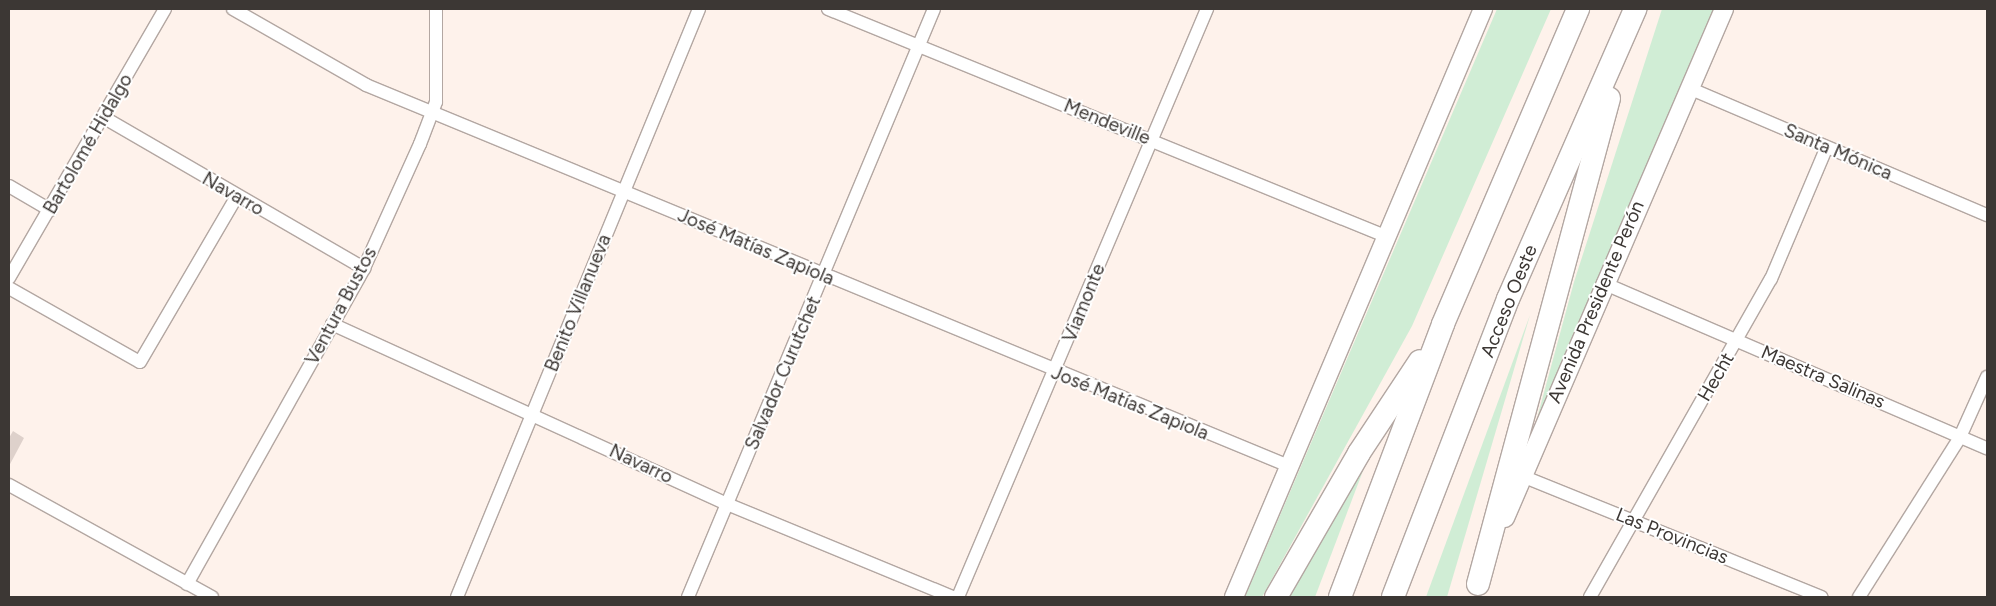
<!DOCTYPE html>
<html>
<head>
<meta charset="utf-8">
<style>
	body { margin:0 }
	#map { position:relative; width:1996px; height:606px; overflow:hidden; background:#fef2eb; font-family:Figtree,sans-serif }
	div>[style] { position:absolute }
	.green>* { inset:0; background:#d0edd5 }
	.building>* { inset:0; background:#ded1cb }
	.roads { filter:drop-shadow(1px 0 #b3a7a2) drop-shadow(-1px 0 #b3a7a2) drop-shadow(0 1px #b3a7a2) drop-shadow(0 -1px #b3a7a2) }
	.street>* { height:12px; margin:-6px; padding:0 6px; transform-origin:6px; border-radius:6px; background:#fff }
	.secondary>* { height:18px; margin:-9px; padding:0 9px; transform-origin:9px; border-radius:9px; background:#fff }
	.highway>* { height:22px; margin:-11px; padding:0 11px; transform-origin:11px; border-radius:11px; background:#fff }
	span { translate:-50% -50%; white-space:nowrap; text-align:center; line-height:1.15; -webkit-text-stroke:4px #fff; paint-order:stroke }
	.street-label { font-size:19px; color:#3c3734 }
	.frame { position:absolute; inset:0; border:10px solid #3c3734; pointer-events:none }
</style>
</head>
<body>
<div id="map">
	<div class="green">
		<i style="clip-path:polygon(1497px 9px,1551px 9px,1412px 326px,1262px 597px,1245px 597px)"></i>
		<i style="clip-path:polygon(1662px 9px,1717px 9px,1530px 444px,1574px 282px)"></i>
		<i style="clip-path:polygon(1530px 315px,1447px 597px,1426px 597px)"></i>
		<i style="clip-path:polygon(1369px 455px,1315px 597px,1287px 597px)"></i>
	</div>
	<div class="building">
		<i style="clip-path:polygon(13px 431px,24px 438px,9px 466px,9px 438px)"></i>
	</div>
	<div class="roads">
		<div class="street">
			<i style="left:233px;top:9px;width:153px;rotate:29.7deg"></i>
			<i style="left:366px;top:85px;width:999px;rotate:22.43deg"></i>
			<i style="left:828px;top:9px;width:601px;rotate:22.17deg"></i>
			<i style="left:1689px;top:88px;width:324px;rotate:23.1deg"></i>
			<i style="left:103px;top:117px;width:302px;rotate:30.1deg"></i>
			<i style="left:9px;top:186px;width:48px;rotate:30.3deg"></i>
			<i style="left:9px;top:278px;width:311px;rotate:-59.9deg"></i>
			<i style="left:1603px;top:283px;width:418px;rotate:23.3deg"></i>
			<i style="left:9px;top:288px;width:150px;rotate:29.5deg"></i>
			<i style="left:140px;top:362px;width:192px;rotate:-59.7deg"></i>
			<i style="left:332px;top:324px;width:434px;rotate:24.5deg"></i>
			<i style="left:727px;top:504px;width:244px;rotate:22.4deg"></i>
			<i style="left:1522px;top:476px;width:323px;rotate:22deg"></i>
			<i style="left:9px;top:485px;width:232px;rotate:28.9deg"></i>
			<i style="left:187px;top:584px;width:362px;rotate:-60.7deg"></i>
			<i style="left:364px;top:268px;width:136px;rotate:-65.7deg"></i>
			<i style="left:420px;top:144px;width:45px;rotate:-69.1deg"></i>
			<i style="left:436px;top:102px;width:93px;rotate:-90deg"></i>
			<i style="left:457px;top:597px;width:636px;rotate:-67.63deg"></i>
			<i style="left:688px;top:597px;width:637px;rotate:-67.3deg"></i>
			<i style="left:958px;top:597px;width:639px;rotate:-67.05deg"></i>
			<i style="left:1590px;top:597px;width:366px;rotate:-60.4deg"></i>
			<i style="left:1771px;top:279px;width:141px;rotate:-67.1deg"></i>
			<i style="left:1859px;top:597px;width:189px;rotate:-57.7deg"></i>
			<i style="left:1960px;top:437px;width:66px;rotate:-65.8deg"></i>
		</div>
		<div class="secondary">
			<i style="left:1505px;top:518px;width:554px;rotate:-66.72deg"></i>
			<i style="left:1234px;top:597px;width:639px;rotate:-67.05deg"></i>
		</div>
		<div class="highway">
			<i style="left:1478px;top:584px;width:503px;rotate:-74.91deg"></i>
			<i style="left:1276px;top:597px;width:166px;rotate:-60deg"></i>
			<i style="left:1359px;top:453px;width:110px;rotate:-56.5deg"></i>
			<i style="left:1340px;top:597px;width:292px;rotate:-69.3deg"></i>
			<i style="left:1443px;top:324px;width:343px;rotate:-66.8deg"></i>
			<i style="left:1393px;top:597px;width:319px;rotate:-68.9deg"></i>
			<i style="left:1508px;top:299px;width:317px;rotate:-66.3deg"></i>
		</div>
	</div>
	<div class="street-label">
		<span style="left:1107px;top:122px;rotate:22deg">Mendeville</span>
		<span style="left:88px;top:144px;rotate:-60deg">Bartolomé Hidalgo</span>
		<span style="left:1838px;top:152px;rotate:23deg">Santa Mónica</span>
		<span style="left:233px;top:194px;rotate:30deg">Navarro</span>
		<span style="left:756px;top:247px;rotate:23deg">José Matías Zapiola</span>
		<span style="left:1509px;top:301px;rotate:-68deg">Acceso Oeste</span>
		<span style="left:1596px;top:302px;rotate:-67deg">Avenida Presidente Perón</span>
		<span style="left:578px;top:303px;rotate:-68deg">Benito Villanueva</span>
		<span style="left:1084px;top:303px;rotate:-68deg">Viamonte</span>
		<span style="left:341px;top:306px;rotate:-62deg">Ventura Bustos</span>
		<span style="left:783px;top:373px;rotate:-67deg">Salvador Curutchet</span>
		<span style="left:1716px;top:377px;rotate:-60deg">Hecht</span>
		<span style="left:1823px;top:377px;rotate:23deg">Maestra Salinas</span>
		<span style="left:1130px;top:403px;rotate:22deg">José Matías Zapiola</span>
		<span style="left:641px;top:464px;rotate:25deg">Navarro</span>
		<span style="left:1672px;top:536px;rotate:22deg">Las Provincias</span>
	</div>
	<div class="frame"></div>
</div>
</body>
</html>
